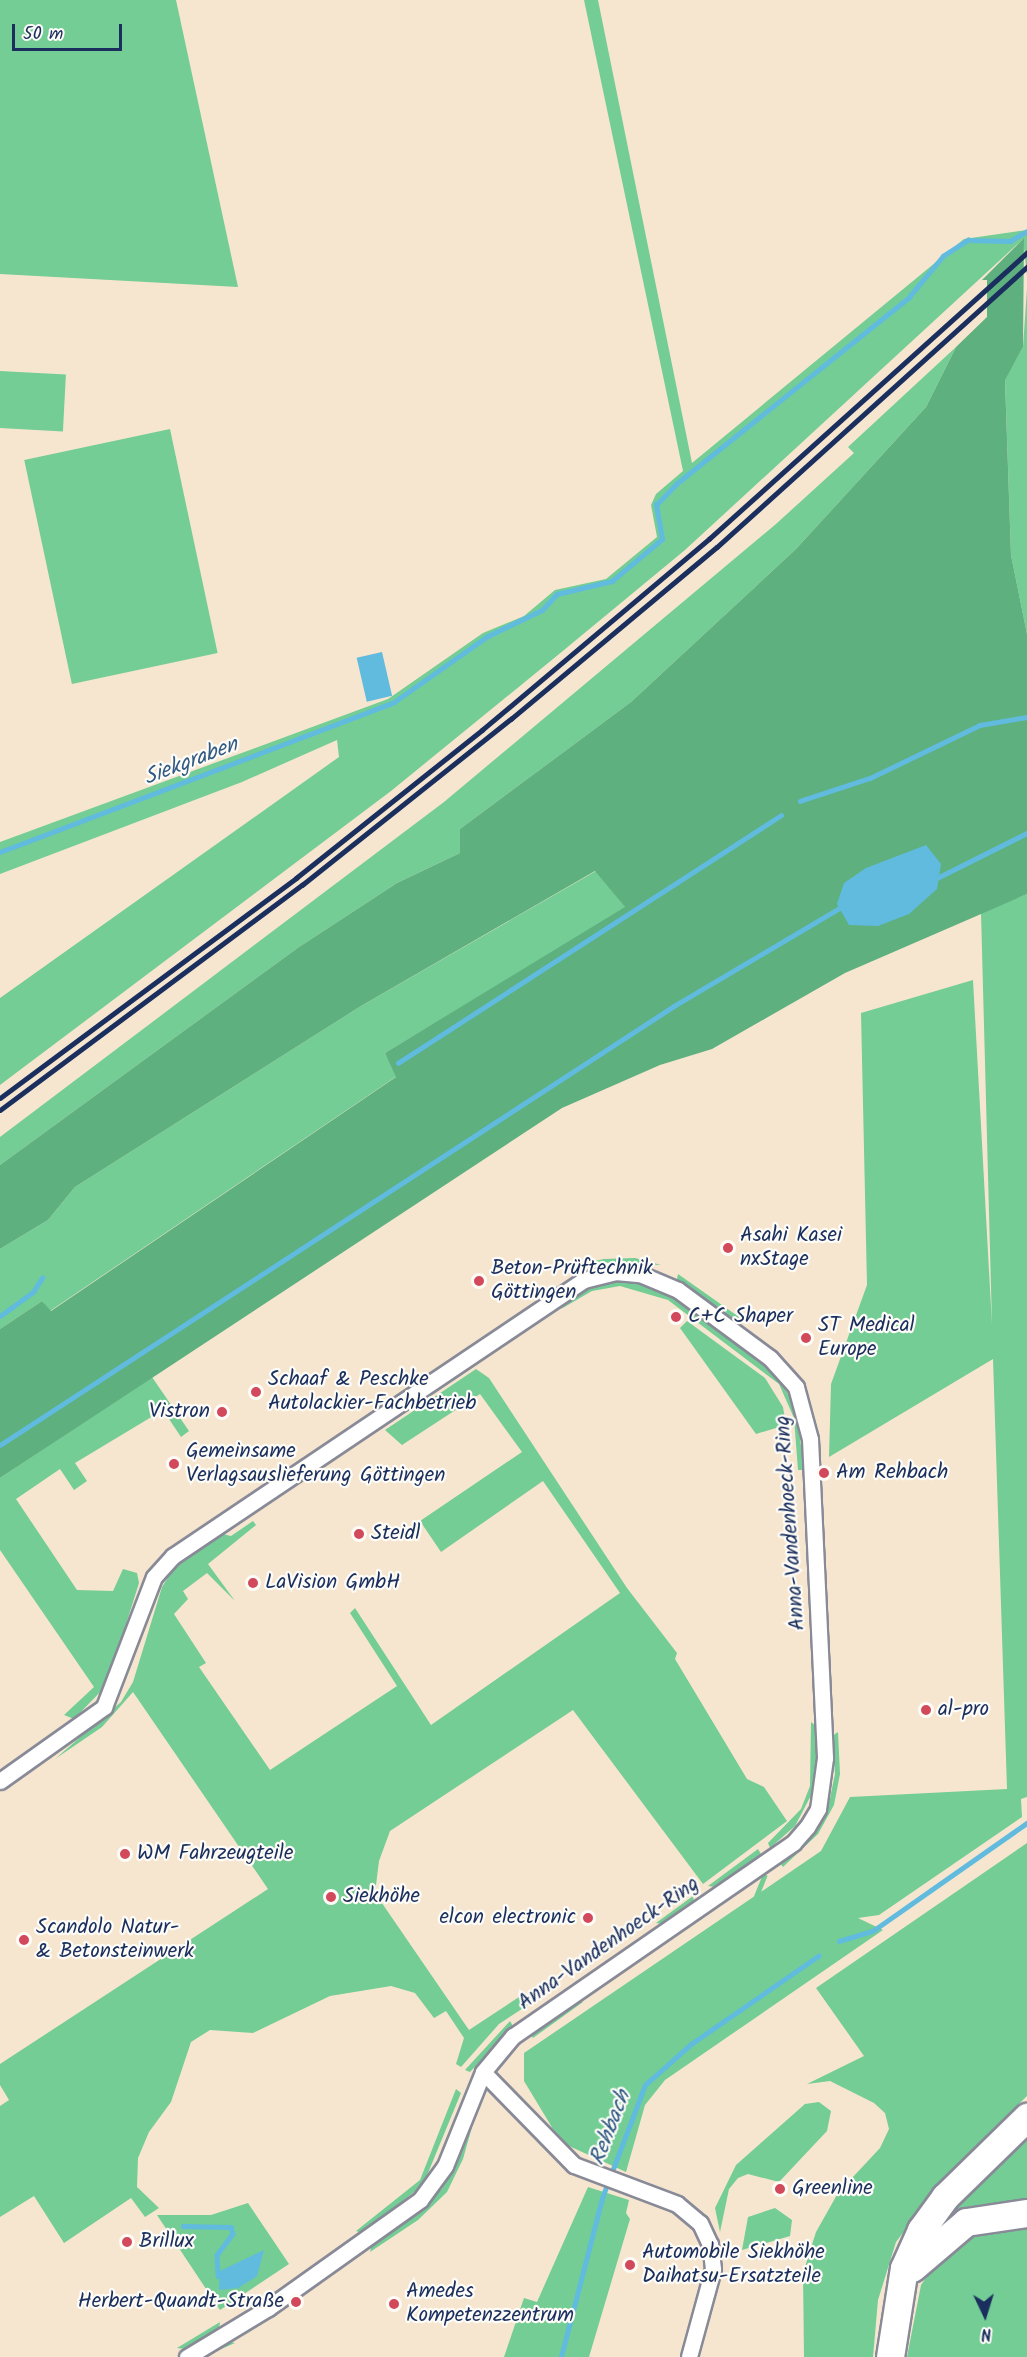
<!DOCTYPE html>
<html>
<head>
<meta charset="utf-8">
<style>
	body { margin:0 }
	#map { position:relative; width:1027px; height:2357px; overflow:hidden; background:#f6e6d0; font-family:Kalam,sans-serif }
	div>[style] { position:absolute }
	.green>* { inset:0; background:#73cd94; transform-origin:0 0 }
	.forest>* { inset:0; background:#5eb07e }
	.water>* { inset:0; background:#60bbde; transform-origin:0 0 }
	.stream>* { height:4.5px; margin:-2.25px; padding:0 2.25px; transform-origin:2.25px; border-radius:2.25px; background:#60bbde }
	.roads { filter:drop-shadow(2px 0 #888a97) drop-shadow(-2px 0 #888a97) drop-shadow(0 2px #888a97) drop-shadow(0 -2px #888a97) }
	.street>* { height:15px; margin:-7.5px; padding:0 7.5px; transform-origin:7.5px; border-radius:7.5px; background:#fff }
	.highway>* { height:27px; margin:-13.5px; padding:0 13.5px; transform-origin:13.5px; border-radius:13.5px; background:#fff }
	.rail>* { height:4.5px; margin:-2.25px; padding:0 2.25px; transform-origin:2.25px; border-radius:2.25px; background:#1b2f5e }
	.dots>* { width:16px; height:16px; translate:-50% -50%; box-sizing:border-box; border:3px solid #fdfcf7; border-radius:50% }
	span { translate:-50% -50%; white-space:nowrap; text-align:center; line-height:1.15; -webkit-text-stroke:4.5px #fdfcf7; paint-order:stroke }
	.poi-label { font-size:21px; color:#1b2f5e }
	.left { translate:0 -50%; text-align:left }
	.right { translate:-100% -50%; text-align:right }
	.street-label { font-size:21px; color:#1b2f5e }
	.water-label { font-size:22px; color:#305984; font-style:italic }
	.north { position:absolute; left:955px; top:2285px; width:60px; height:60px; -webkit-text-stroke:4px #fdfcf7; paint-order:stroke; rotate:176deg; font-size:16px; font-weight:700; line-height:24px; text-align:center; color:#1b2f5e }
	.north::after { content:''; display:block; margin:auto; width:21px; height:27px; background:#1b2f5e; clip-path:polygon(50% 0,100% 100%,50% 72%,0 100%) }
	.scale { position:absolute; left:12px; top:24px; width:110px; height:27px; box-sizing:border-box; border:3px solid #1b2f5e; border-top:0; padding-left:8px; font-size:18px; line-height:21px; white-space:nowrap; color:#1b2f5e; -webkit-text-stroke:4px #fdfcf7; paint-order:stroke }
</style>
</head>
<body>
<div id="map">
	<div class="green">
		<i style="clip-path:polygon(0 0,176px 0,238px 287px,0 274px)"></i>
		<i style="clip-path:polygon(584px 0,598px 0,692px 463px,964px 239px,1027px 230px,1027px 276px,1023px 239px,685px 550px,564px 650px,391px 791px,0 1085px,0 998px,339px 757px,337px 740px,242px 782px,0 874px,0 842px,388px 699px,483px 633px,524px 616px,555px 590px,606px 579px,657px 537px,651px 505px,656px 494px,683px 471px)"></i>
		<i style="clip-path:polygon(1027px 288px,1027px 634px,1011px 555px,1005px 379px,1023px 347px)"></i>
		<i style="clip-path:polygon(956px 347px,926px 407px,796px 549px,631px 702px,460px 829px,460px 853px,397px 883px,299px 947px,0 1165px,0 1137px,444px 802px,776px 524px,854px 453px,848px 447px)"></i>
		<i style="left:0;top:371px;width:66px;height:57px;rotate:3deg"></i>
		<i style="left:170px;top:429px;width:229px;height:149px;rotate:78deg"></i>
		<i style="clip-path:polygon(596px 871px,626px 908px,385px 1053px,397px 1076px,50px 1311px,42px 1301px,0 1329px,0 1249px,48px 1220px,75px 1187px,361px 1006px)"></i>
		<i style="clip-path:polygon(1027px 894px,1027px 1797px,1021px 1799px,1022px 1817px,879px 1915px,858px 1918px,883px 1930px,665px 2080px,645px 2105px,626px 2172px,569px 2146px,553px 2129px,524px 2081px,524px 2053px,821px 1851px,850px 1797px,1007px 1789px,993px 1359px,829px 1457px,831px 1384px,867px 1285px,861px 1013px,973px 980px,992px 1325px,981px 913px)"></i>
		<i style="clip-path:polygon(635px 1258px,661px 1265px,590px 1262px,604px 1259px)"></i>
		<i style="clip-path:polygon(678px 1274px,739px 1317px,736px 1322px,677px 1279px)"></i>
		<i style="clip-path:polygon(608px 1281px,638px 1281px,670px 1295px,766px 1364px,796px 1405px,804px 1470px,798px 1470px,794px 1418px,779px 1384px,668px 1300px,620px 1286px,592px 1291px,561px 1309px,576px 1293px)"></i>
		<i style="clip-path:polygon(687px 1321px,765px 1378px,783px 1407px,786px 1425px,756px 1434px,680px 1328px)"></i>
		<i style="clip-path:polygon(476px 1369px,489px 1378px,627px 1588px,677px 1653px,675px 1659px,747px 1779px,764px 1787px,787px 1821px,703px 1884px,573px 1710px,390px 1831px,379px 1861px,375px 1893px,469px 2030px,522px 1995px,528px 2005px,499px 2024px,461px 2067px,456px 2064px,464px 2038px,446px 2011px,434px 2018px,415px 1993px,391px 1986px,330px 1996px,253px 2033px,210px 2030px,191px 2042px,171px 2102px,149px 2132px,138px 2158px,137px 2187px,159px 2208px,145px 2217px,131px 2198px,64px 2243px,34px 2196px,0 2217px,0 2106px,9px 2100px,0 2085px,0 2064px,268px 1889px,133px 1692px,102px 1727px,55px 1759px,121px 1702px,133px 1682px,162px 1587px,175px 1566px,219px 1533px,231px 1536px,253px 1521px,256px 1525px,208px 1564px,235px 1601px,207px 1573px,183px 1591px,188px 1599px,174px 1614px,206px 1663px,199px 1667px,270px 1770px,397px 1686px,350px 1613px,355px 1608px,431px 1725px,620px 1593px,543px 1481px,441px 1552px,420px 1521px,522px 1452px,480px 1394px,402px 1445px,385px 1430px)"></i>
		<i style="clip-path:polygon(152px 1377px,189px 1431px,181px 1437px,163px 1410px,75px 1463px,87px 1481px,74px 1490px,60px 1469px,16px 1499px,77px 1590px,113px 1591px,123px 1569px,137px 1573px,139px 1583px,107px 1685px,74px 1719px,64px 1715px,94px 1687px,0 1550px,0 1478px)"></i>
		<i style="clip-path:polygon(811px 1722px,816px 1726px,817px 1784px,795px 1826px,770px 1848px,768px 1843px,801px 1809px,810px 1786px)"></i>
		<i style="clip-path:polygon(838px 1732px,840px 1774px,834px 1805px,818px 1834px,783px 1867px,780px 1863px,814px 1831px,829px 1803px,835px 1774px,832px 1736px)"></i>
		<i style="clip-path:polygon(1027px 1843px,1027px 2096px,947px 2174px,896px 2242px,878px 2300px,873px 2357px,804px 2357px,803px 2273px,816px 2232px,838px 2193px,880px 2148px,889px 2129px,885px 2113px,874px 2103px,830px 2081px,807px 2084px,864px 2056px,816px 1988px)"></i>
		<i style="clip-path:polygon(758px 1849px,761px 1854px,715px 1887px,708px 1886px)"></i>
		<i style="left:763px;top:1874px;width:5px;height:112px;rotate:22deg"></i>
		<i style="clip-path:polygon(693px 1896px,694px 1902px,663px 1924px,656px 1923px)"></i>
		<i style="clip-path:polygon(576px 2000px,583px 2002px,533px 2038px,530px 2034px)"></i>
		<i style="clip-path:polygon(510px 2021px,513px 2026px,470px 2072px,465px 2070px)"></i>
		<i style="clip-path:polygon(456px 2089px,461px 2093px,423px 2185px,362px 2233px,356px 2231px,420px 2180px)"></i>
		<i style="clip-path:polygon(819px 2102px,831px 2111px,827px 2131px,779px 2182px,748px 2174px,738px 2178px,729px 2189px,720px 2232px,715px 2208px,736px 2165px,805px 2104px)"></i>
		<i style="clip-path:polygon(1027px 2122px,1027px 2205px,918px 2244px)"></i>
		<i style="clip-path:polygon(468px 2125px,472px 2127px,463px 2159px,447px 2192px,418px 2220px,370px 2252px,372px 2244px,442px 2189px)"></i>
		<i style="clip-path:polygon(588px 2187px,629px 2200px,626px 2213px,630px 2219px,589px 2357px,504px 2357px,524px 2298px,537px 2302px)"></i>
		<i style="clip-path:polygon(248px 2203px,289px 2264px,220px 2310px,157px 2215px,211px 2215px)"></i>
		<i style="clip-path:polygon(775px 2208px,792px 2220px,790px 2236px,742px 2250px,748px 2217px)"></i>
		<i style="clip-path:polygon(1027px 2223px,1027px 2357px,907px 2357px,921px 2285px,942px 2255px,972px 2233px)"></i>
		<i style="clip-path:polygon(220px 2322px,219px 2329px,185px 2349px,177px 2348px)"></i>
		<i style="clip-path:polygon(227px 2341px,235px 2343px,203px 2357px)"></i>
	</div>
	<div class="forest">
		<i style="clip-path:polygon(1024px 238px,1023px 347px,1005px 380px,1011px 555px,1027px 634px,1027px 894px,845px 973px,712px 1049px,660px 1065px,562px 1108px,0 1478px,0 1329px,42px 1301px,51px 1311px,396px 1077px,385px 1053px,625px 907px,595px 871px,361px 1006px,75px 1187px,48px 1220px,0 1249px,0 1165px,299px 947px,397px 883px,460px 853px,460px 829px,631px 702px,796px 549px,926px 407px,956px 347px,987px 317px,987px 280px,982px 280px)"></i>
	</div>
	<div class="water">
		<i style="left:382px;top:652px;width:45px;height:26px;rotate:77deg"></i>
		<i style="clip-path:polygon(926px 845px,941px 864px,937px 889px,909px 914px,878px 926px,849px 925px,837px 904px,844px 883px,866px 868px)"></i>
		<i style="clip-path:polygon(264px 2250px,257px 2276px,238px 2288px,219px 2290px,220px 2271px)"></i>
	</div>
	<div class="stream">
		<i style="left:800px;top:801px;width:74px;rotate:-18.2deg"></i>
		<i style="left:870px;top:778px;width:122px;rotate:-25.7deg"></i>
		<i style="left:980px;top:725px;width:48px;rotate:-9.7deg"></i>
		<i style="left:0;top:852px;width:422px;rotate:-20.8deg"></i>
		<i style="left:394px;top:702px;width:115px;rotate:-35.1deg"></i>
		<i style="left:488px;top:636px;width:60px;rotate:-25.7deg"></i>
		<i style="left:542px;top:610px;width:22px;rotate:-47deg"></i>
		<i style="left:557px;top:594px;width:57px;rotate:-13.3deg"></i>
		<i style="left:612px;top:581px;width:65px;rotate:-40deg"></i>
		<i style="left:662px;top:539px;width:35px;rotate:-100deg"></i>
		<i style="left:656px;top:505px;width:29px;rotate:-46deg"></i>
		<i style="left:676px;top:484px;width:299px;rotate:-38.7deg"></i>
		<i style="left:909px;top:297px;width:53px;rotate:-50.3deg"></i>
		<i style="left:943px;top:256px;width:30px;rotate:-33deg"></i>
		<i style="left:968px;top:240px;width:42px;rotate:1.4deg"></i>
		<i style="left:1010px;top:241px;width:20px;rotate:-30deg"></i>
		<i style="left:933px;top:880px;width:105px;rotate:-26.6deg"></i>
		<i style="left:398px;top:1063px;width:456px;rotate:-32.9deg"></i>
		<i style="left:0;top:1316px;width:41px;rotate:-36deg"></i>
		<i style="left:33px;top:1292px;width:17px;rotate:-57deg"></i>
		<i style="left:0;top:1445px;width:804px;rotate:-33.08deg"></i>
		<i style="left:674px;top:1006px;width:199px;rotate:-30.6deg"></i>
		<i style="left:839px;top:1941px;width:37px;rotate:-17deg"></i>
		<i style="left:874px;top:1930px;width:187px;rotate:-35deg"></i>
		<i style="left:183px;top:2226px;width:48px;rotate:1.2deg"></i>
		<i style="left:231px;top:2227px;width:7px;rotate:74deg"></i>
		<i style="left:233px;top:2234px;width:26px;rotate:127deg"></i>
		<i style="left:217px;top:2255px;width:21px;rotate:87deg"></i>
		<i style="left:561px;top:2357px;width:164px;rotate:-75.5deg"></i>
		<i style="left:602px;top:2198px;width:121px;rotate:-69.2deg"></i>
		<i style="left:645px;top:2085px;width:62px;rotate:-41.7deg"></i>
		<i style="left:691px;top:2044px;width:155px;rotate:-34.7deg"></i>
	</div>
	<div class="roads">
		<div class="street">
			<i style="left:0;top:1781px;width:128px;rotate:-35.4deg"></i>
			<i style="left:104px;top:1707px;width:139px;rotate:-69deg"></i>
			<i style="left:154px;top:1577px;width:28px;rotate:-48deg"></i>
			<i style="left:173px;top:1556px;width:495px;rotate:-33.9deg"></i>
			<i style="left:584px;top:1280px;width:32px;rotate:-14deg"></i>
			<i style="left:615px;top:1272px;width:25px;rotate:5deg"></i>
			<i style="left:640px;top:1274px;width:41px;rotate:22.8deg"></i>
			<i style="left:678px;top:1290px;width:114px;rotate:36.5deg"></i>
			<i style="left:770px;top:1358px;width:39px;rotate:48deg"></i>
			<i style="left:796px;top:1387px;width:54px;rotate:74.9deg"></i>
			<i style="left:810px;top:1439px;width:319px;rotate:87.3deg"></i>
			<i style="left:825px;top:1758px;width:51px;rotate:97.8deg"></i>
			<i style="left:818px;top:1809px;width:21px;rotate:121deg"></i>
			<i style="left:807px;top:1827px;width:21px;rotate:131deg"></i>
			<i style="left:793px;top:1843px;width:340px;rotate:145.4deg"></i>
			<i style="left:513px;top:2036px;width:47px;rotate:129.8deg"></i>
			<i style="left:483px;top:2072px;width:101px;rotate:112deg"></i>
			<i style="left:445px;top:2166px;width:42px;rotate:126.3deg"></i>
			<i style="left:420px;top:2200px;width:186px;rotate:144.6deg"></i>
			<i style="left:268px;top:2308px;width:95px;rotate:148.8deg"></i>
			<i style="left:483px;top:2072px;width:130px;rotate:45.6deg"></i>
			<i style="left:574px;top:2165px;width:110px;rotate:20.7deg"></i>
			<i style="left:677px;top:2204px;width:30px;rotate:40deg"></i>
			<i style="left:700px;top:2223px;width:23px;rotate:65deg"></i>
			<i style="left:710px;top:2244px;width:25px;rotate:83deg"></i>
			<i style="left:713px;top:2269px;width:91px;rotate:105.3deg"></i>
		</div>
		<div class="highway">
			<i style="left:912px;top:2268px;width:71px;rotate:-40.4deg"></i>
			<i style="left:966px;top:2222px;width:62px;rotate:-8.4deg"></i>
			<i style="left:890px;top:2357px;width:90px;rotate:-81.1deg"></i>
			<i style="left:904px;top:2268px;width:42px;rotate:-65.9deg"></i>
			<i style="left:921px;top:2230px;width:41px;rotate:-54deg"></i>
			<i style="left:945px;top:2197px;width:115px;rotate:-44.3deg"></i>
		</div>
	</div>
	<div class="rail">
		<i style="left:0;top:1098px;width:369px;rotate:-36.6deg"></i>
		<i style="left:296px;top:878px;width:238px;rotate:-38.5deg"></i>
		<i style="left:482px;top:730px;width:297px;rotate:-40.1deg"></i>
		<i style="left:709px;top:539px;width:428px;rotate:-42deg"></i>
		<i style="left:0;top:1110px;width:377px;rotate:-36.7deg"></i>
		<i style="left:302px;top:885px;width:267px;rotate:-38.5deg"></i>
		<i style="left:511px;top:719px;width:268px;rotate:-39.9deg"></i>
		<i style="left:717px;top:547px;width:418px;rotate:-42.1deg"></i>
	</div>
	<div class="dots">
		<i style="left:728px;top:1248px;background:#d1495b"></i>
		<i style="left:479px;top:1281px;background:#d1495b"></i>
		<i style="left:676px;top:1317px;background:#d1495b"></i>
		<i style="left:806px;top:1338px;background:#d1495b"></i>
		<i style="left:256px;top:1392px;background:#d1495b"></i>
		<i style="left:222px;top:1412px;background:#d1495b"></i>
		<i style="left:174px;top:1464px;background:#d1495b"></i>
		<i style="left:824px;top:1473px;background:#d1495b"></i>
		<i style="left:359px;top:1534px;background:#d1495b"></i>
		<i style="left:253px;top:1583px;background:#d1495b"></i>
		<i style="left:926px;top:1710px;background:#d1495b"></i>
		<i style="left:125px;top:1854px;background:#d1495b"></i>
		<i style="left:331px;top:1897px;background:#d1495b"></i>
		<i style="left:588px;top:1918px;background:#d1495b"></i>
		<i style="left:24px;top:1940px;background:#d1495b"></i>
		<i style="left:780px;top:2189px;background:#d1495b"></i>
		<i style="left:127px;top:2242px;background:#d1495b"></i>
		<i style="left:630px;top:2265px;background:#d1495b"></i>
		<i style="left:296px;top:2302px;background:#d1495b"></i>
		<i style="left:394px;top:2304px;background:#d1495b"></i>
	</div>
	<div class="poi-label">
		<span class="left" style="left:740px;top:1248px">Asahi Kasei<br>nxStage</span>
		<span class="left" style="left:491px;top:1281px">Beton-Prüftechnik<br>Göttingen</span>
		<span class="left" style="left:688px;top:1317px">C+C Shaper</span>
		<span class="left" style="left:818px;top:1338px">ST Medical<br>Europe</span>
		<span class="left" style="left:268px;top:1392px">Schaaf &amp; Peschke<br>Autolackier-Fachbetrieb</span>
		<span class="right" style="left:210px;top:1412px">Vistron</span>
		<span class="left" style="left:186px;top:1464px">Gemeinsame<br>Verlagsauslieferung Göttingen</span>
		<span class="left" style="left:836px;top:1473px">Am Rehbach</span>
		<span class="left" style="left:371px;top:1534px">Steidl</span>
		<span class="left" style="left:265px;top:1583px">LaVision GmbH</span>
		<span class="left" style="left:938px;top:1710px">al-pro</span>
		<span class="left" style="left:137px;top:1854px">WM Fahrzeugteile</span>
		<span class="left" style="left:343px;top:1897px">Siekhöhe</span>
		<span class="right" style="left:576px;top:1918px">elcon electronic</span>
		<span class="left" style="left:36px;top:1940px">Scandolo Natur-<br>&amp; Betonsteinwerk</span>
		<span class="left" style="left:792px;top:2189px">Greenline</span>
		<span class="left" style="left:139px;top:2242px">Brillux</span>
		<span class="left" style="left:642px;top:2265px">Automobile Siekhöhe<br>Daihatsu-Ersatzteile</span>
		<span class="left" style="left:406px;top:2304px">Amedes<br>Kompetenzzentrum</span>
		<span class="right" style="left:284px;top:2302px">Herbert-Quandt-Straße</span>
	</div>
	<div class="street-label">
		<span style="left:791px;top:1523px;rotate:-94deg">Anna-Vandenhoeck-Ring</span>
		<span style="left:609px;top:1944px;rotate:-35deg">Anna-Vandenhoeck-Ring</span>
	</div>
	<div class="water-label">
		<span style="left:191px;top:762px;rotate:-21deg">Siekgraben</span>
		<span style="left:611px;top:2128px;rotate:-69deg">Rehbach</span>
	</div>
	<div class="north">N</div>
	<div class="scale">50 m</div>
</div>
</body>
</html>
